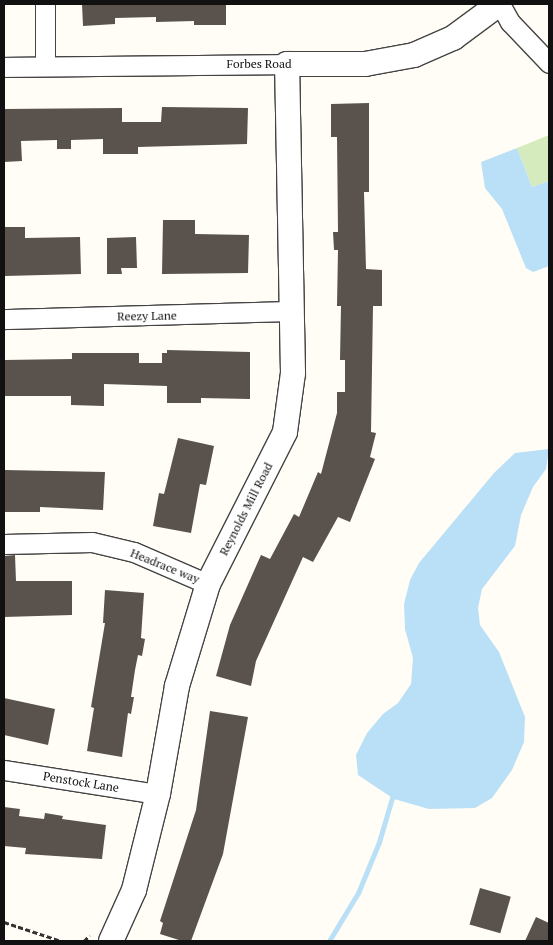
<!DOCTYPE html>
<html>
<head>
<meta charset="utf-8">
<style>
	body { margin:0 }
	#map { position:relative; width:553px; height:945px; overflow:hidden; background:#fffdf5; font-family:"PT Serif",serif }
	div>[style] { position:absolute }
	.green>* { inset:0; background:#d5ebbd }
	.water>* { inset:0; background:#b9e0f7 }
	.stream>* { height:5px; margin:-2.5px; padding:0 2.5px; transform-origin:2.5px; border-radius:2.5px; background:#b9e0f7 }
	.building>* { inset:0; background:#5a524d; transform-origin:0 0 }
	.path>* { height:3px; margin-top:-1.5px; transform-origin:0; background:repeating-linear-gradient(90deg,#333 0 5px,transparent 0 7.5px) }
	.roads { filter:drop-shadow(1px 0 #444) drop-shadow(-1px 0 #444) drop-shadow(0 1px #444) drop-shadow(0 -1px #444) }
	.minor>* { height:19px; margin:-9.5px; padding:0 9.5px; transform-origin:9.5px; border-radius:9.5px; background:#fff }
	.tertiary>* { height:24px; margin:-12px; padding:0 12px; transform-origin:12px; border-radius:12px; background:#fff }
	span { translate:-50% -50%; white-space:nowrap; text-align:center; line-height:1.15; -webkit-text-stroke:5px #fff; paint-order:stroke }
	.street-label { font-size:12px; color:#111 }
	.frame { position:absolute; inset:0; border:5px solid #111; pointer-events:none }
</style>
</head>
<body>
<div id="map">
	<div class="green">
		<i style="clip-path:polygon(549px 135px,549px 181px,532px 187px,517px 148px)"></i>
	</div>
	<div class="water">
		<i style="clip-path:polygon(517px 148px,532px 187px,549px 181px,549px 266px,533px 272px,526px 268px,502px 209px,485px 188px,481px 162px)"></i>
		<i style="clip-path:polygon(549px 449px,546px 469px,533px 487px,521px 515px,515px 546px,482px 589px,478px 608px,480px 625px,499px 652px,525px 717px,524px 742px,512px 770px,492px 798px,475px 808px,429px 809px,394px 799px,358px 775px,356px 755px,367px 733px,383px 714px,398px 703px,411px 684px,413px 658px,405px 629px,404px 604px,410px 580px,419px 563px,494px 473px,515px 453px)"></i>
	</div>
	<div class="stream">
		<i style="left:329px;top:941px;width:56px;rotate:-58.9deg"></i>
		<i style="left:358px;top:893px;width:55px;rotate:-67.6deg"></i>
		<i style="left:379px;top:842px;width:53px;rotate:-73.6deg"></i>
	</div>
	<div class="building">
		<i style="clip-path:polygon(82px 4px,226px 4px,226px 25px,194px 25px,194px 21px,156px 22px,156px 17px,115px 18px,115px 24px,83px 26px)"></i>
		<i style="clip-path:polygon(369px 103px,369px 192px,364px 192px,366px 269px,382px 270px,382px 306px,373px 306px,371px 432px,376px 433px,370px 457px,375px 459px,350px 522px,338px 517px,313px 562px,303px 557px,256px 661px,251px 686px,216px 676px,230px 625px,261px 555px,270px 559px,294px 514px,299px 517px,318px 472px,321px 474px,337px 413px,337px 392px,345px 392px,345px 360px,340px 360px,341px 306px,337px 306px,338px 250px,334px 250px,333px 232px,338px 232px,337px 137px,331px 137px,331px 104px)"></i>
		<i style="clip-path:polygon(162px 107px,248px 108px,247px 144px,138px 147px,138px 154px,103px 154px,103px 139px,71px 140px,71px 149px,57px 149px,57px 140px,21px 141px,22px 161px,4px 162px,4px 109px,122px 108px,122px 122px,161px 122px)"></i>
		<i style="clip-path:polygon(163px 220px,195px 220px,195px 234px,249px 235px,248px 273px,162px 274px)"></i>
		<i style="clip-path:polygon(4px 227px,25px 227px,25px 238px,80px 237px,81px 274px,5px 276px)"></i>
		<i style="clip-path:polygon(136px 237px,137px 268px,121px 268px,122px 274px,107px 274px,107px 238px)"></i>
		<i style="clip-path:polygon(167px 350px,250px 352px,250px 399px,201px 398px,201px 403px,167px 403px,167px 386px,104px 384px,104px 406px,71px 405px,71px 396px,4px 396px,4px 360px,72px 359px,72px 353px,139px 353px,139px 363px,162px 363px,162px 353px,167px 353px)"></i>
		<i style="clip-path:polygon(178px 438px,214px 446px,206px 485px,200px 484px,191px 533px,153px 526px,159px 493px,164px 494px)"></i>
		<i style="clip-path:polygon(4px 470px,105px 472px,103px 510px,40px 507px,40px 512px,4px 512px)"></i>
		<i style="clip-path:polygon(15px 555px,16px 581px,72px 581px,72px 615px,4px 617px,4px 556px)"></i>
		<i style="clip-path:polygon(105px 590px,144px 593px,141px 638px,145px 639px,142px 656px,138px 655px,135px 670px,131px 697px,134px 697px,131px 714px,128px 713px,122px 757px,87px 751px,94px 708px,91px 707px,105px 623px,103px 623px)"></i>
		<i style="clip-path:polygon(4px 698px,55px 709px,48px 745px,4px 735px)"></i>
		<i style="clip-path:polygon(210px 711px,248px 717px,223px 854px,191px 941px,182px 941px,160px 934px,163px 923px,160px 921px,196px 810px)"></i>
		<i style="clip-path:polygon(4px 807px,20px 809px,19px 816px,44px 819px,45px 813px,63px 816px,62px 819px,106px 825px,102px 859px,25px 854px,26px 848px,4px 846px)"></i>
		<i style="left:480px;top:888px;width:32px;height:38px;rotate:16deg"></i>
		<i style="clip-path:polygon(536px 917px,549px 923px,549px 941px,525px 941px)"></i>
	</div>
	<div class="path">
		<i style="left:4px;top:922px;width:60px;rotate:18.4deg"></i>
		<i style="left:84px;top:941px;width:8px;rotate:-45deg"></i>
	</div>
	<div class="roads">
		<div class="minor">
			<i style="left:45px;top:4px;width:61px;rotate:90deg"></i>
			<i style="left:500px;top:4px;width:21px;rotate:61deg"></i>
			<i style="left:510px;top:22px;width:57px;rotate:46.4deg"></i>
			<i style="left:4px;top:67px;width:283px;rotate:-0.6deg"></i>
			<i style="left:4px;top:319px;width:285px;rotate:-1.6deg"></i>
			<i style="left:4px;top:544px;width:88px;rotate:-1.3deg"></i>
			<i style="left:92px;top:542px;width:43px;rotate:13.4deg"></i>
			<i style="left:134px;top:552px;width:81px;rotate:23.4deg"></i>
			<i style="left:4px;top:770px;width:156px;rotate:8.9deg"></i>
		</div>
		<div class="tertiary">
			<i style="left:111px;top:941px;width:56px;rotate:-65.7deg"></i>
			<i style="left:134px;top:890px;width:99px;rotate:-76deg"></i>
			<i style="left:158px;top:794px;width:110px;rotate:-80deg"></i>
			<i style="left:177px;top:686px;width:107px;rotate:-73.1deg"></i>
			<i style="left:208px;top:584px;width:170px;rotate:-63.1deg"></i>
			<i style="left:285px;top:432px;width:60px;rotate:-82.3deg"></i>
			<i style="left:293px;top:373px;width:309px;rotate:-91.1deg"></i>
			<i style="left:287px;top:64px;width:78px"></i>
			<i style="left:365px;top:64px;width:50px;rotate:-10.4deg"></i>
			<i style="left:414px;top:55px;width:43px;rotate:-23.6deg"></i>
			<i style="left:453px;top:38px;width:57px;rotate:-36.5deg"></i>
		</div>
	</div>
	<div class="street-label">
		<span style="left:259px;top:64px">Forbes Road</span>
		<span style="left:147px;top:316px;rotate:-1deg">Reezy Lane</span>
		<span style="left:246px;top:509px;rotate:-63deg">Reynolds Mill Road</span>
		<span style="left:165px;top:566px;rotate:22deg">Headrace way</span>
		<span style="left:81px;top:782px;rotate:9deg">Penstock Lane</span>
	</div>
	<div class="frame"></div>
</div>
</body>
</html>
